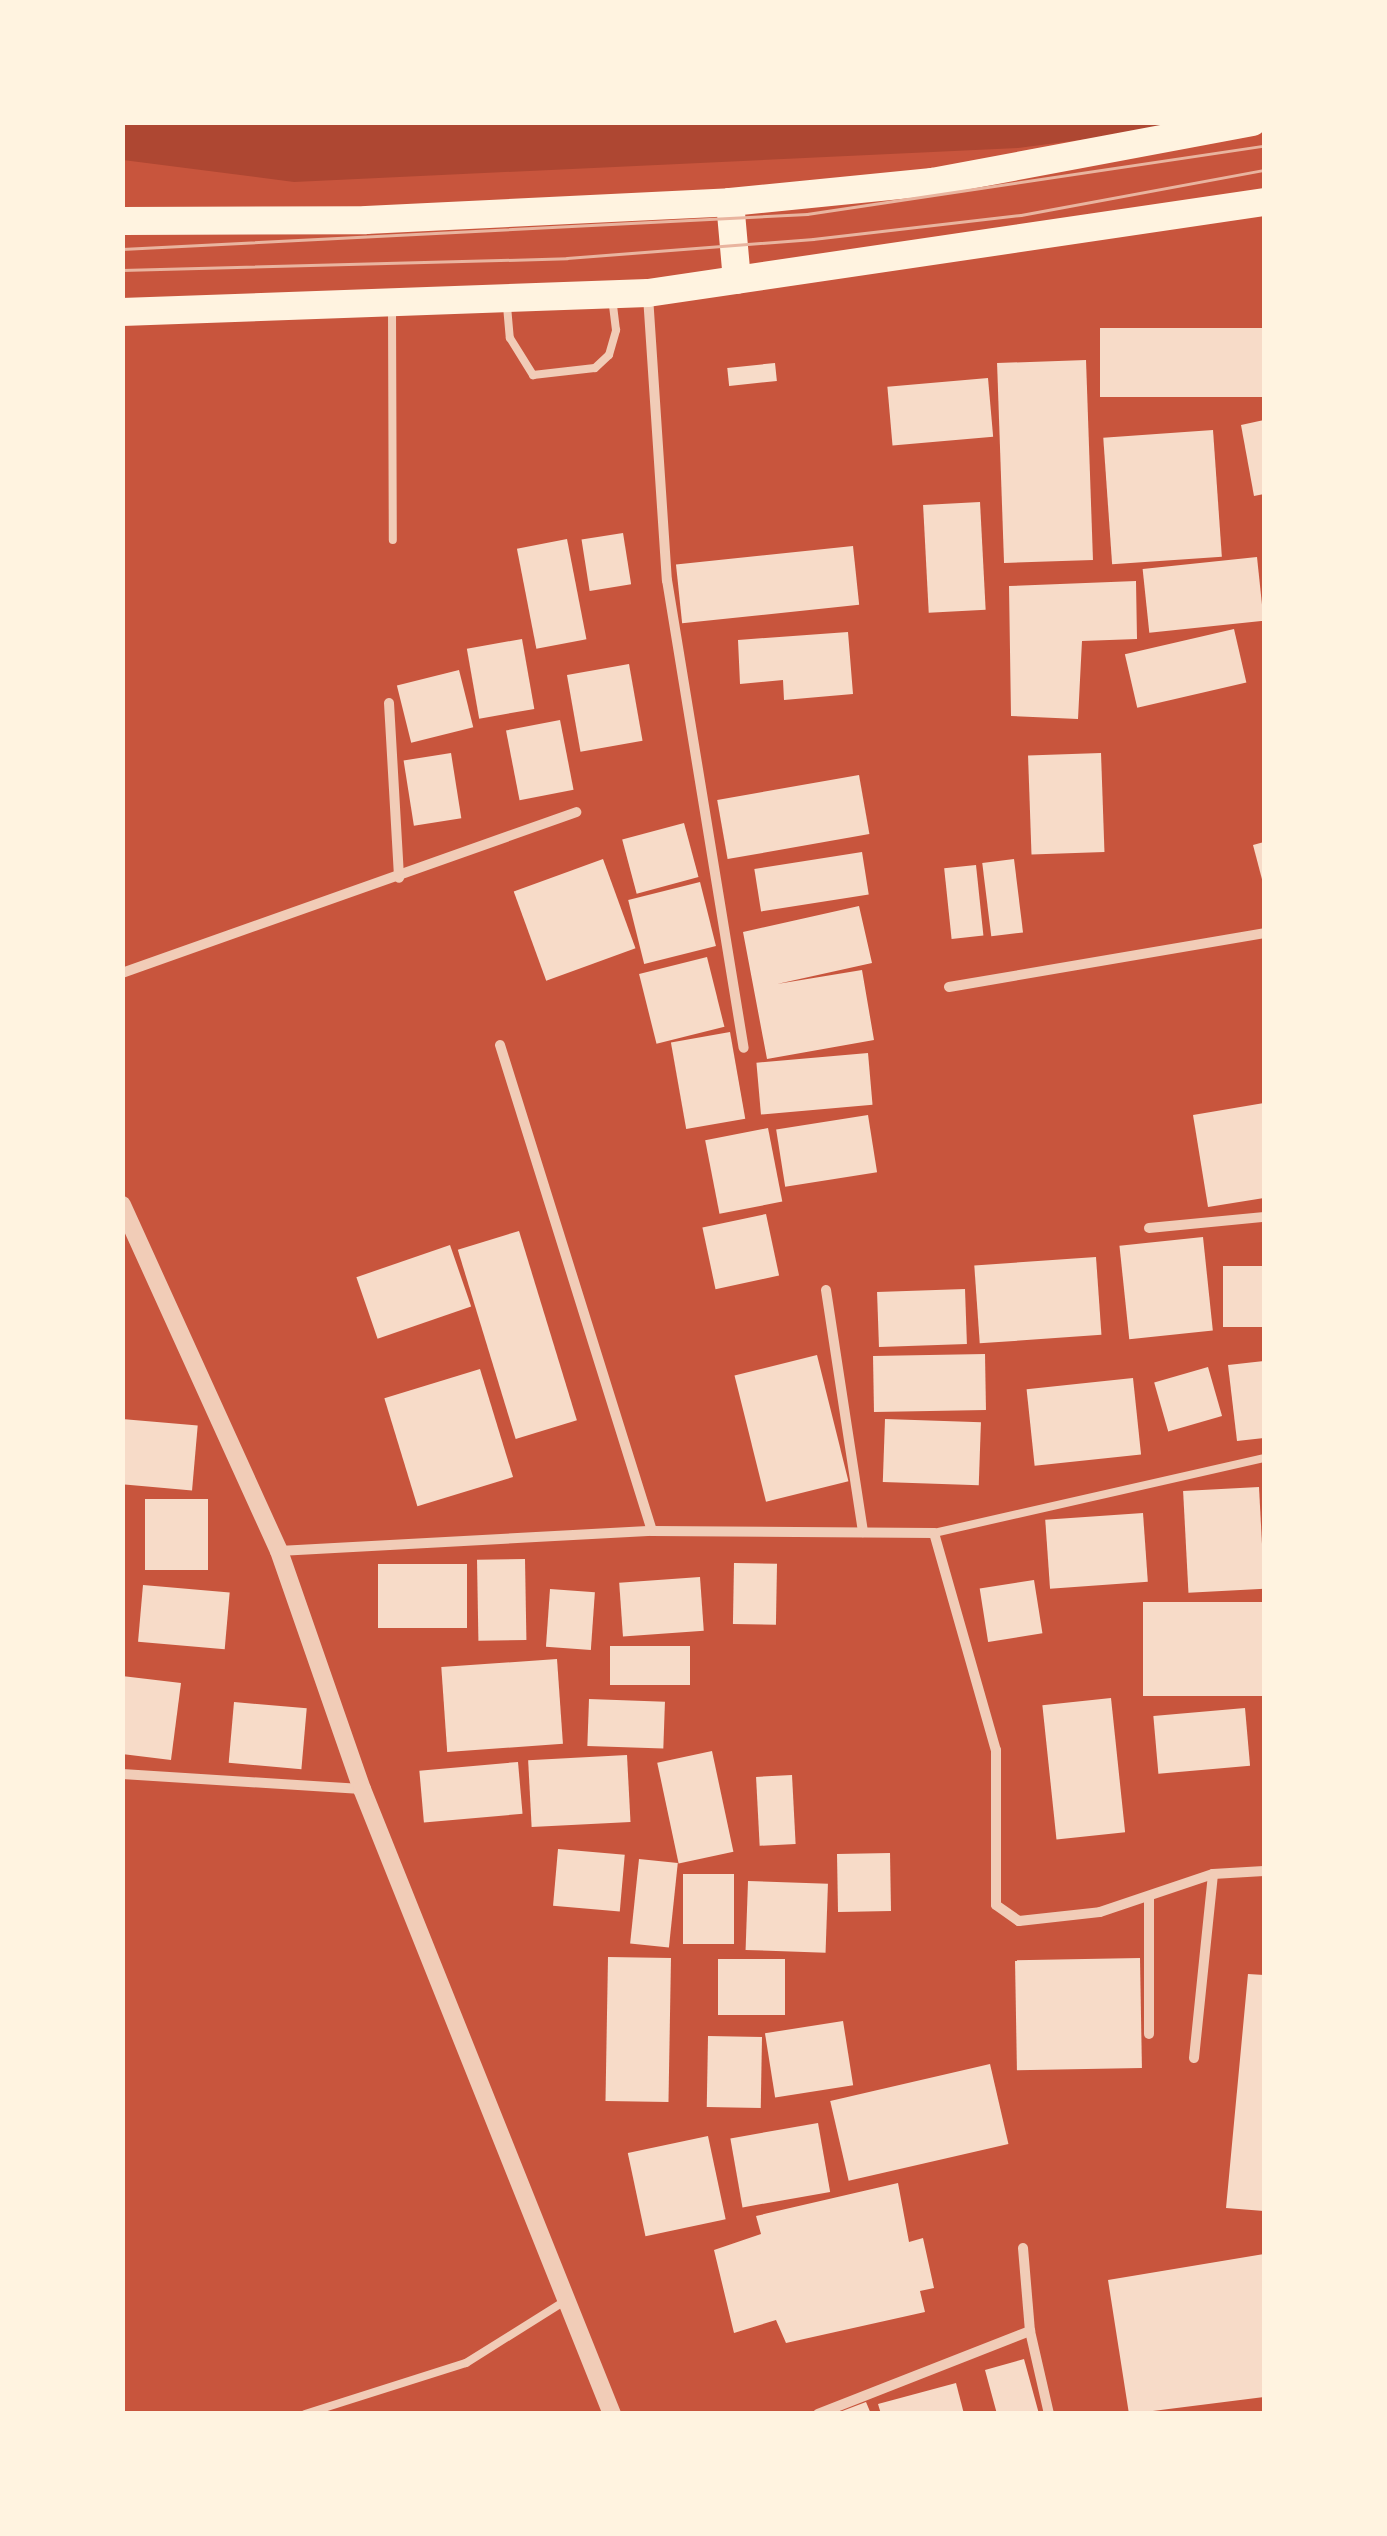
<!DOCTYPE html>
<html>
<head>
<meta charset="utf-8">
<style>
	body { margin:0 }
	#map { position:relative; width:1387px; height:2536px; overflow:hidden; background:#c8553d; font-family:"Open Sans",sans-serif }
	div>[style] { position:absolute }
	.green>* { inset:0; background:#ae4732 }
	.building>* { inset:0; background:#f7dbc8; transform-origin:0 0 }
	.service>* { height:8px; margin:-4px; padding:0 4px; transform-origin:4px; border-radius:4px; background:#f1ccb7 }
	.minor>* { height:10px; margin:-5px; padding:0 5px; transform-origin:5px; border-radius:5px; background:#f1ccb7 }
	.tertiary>* { height:18px; margin:-9px; padding:0 9px; transform-origin:9px; border-radius:9px; background:#f1ccb7 }
	.trunk>* { height:28px; margin:-14px; padding:0 14px; transform-origin:14px; border-radius:14px; background:#fff3e0 }
	.tram>* { height:2.5px; margin:-1.25px; padding:0 1.25px; transform-origin:1.25px; border-radius:1.25px; background:#e9b49f }
	span { translate:-50% -50%; white-space:nowrap; text-align:center; line-height:1.15; -webkit-text-stroke:10px #fff3e0; paint-order:stroke }
	.frame { position:absolute; inset:0; border:125px solid #fff3e0; pointer-events:none }
</style>
</head>
<body>
<div id="map">
	<div class="green">
		<i style="clip-path:polygon(123px 122px,1210px 123px,1018px 148px,294px 182px,123px 160px)"></i>
	</div>
	<div class="building">
		<i style="left:1264px;top:328px;width:69px;height:164px;rotate:90deg"></i>
		<i style="left:1086px;top:360px;width:200px;height:89px;rotate:88deg"></i>
		<i style="left:775px;top:363px;width:18px;height:48px;rotate:84deg"></i>
		<i style="left:988px;top:378px;width:59px;height:101px;rotate:85deg"></i>
		<i style="clip-path:polygon(1264px 420px,1264px 494px,1254px 496px,1241px 425px)"></i>
		<i style="left:1213px;top:430px;width:127px;height:110px;rotate:86deg"></i>
		<i style="left:980px;top:502px;width:108px;height:57px;rotate:87deg"></i>
		<i style="left:623px;top:533px;width:52px;height:42px;rotate:81deg"></i>
		<i style="left:567px;top:539px;width:102px;height:51px;rotate:79deg"></i>
		<i style="left:853px;top:546px;width:59px;height:178px;rotate:84deg"></i>
		<i style="left:1257px;top:557px;width:64px;height:115px;rotate:84deg"></i>
		<i style="clip-path:polygon(1136px 581px,1137px 639px,1082px 641px,1078px 719px,1011px 716px,1009px 586px)"></i>
		<i style="left:1234px;top:629px;width:55px;height:112px;rotate:77deg"></i>
		<i style="clip-path:polygon(848px 632px,853px 694px,784px 700px,783px 680px,740px 684px,738px 640px)"></i>
		<i style="left:522px;top:639px;width:71px;height:56px;rotate:80deg"></i>
		<i style="left:629px;top:664px;width:78px;height:63px;rotate:80deg"></i>
		<i style="left:459px;top:670px;width:59px;height:64px;rotate:76deg"></i>
		<i style="left:560px;top:720px;width:71px;height:55px;rotate:79deg"></i>
		<i style="left:451px;top:753px;width:66px;height:48px;rotate:81deg"></i>
		<i style="left:1101px;top:753px;width:99px;height:73px;rotate:88deg"></i>
		<i style="left:859px;top:775px;width:60px;height:144px;rotate:80deg"></i>
		<i style="left:684px;top:823px;width:56px;height:64px;rotate:75deg"></i>
		<i style="clip-path:polygon(1264px 842px,1264px 883px,1263px 883px,1253px 845px)"></i>
		<i style="left:862px;top:852px;width:43px;height:109px;rotate:81deg"></i>
		<i style="left:603px;top:859px;width:95px;height:95px;rotate:70deg"></i>
		<i style="left:1014px;top:859px;width:74px;height:32px;rotate:83deg"></i>
		<i style="left:976px;top:865px;width:71px;height:32px;rotate:84deg"></i>
		<i style="left:700px;top:882px;width:66px;height:74px;rotate:76deg"></i>
		<i style="clip-path:polygon(859px 906px,872px 963px,777px 984px,862px 970px,874px 1040px,767px 1059px,743px 932px)"></i>
		<i style="left:707px;top:957px;width:72px;height:70px;rotate:76deg"></i>
		<i style="left:730px;top:1032px;width:88px;height:60px;rotate:80deg"></i>
		<i style="left:868px;top:1053px;width:52px;height:112px;rotate:85deg"></i>
		<i style="clip-path:polygon(1264px 1103px,1264px 1198px,1208px 1207px,1193px 1115px)"></i>
		<i style="left:868px;top:1115px;width:58px;height:93px;rotate:81deg"></i>
		<i style="left:768px;top:1128px;width:75px;height:64px;rotate:79deg"></i>
		<i style="left:766px;top:1214px;width:63px;height:65px;rotate:78deg"></i>
		<i style="left:519px;top:1231px;width:198px;height:64px;rotate:73deg"></i>
		<i style="left:1203px;top:1237px;width:94px;height:84px;rotate:84deg"></i>
		<i style="left:450px;top:1245px;width:65px;height:99px;rotate:71deg"></i>
		<i style="left:1096px;top:1257px;width:78px;height:122px;rotate:86deg"></i>
		<i style="left:1264px;top:1266px;width:61px;height:41px;rotate:90deg"></i>
		<i style="left:965px;top:1289px;width:55px;height:88px;rotate:88deg"></i>
		<i style="left:985px;top:1354px;width:56px;height:112px;rotate:89deg"></i>
		<i style="left:817px;top:1355px;width:130px;height:85px;rotate:76deg"></i>
		<i style="clip-path:polygon(1264px 1361px,1264px 1438px,1237px 1441px,1228px 1365px)"></i>
		<i style="left:1208px;top:1367px;width:51px;height:56px;rotate:74deg"></i>
		<i style="left:480px;top:1369px;width:113px;height:100px;rotate:73deg"></i>
		<i style="left:1133px;top:1378px;width:77px;height:107px;rotate:84deg"></i>
		<i style="left:122px;top:1419px;width:76px;height:65px;rotate:5deg"></i>
		<i style="left:885px;top:1419px;width:96px;height:63px;rotate:2deg"></i>
		<i style="left:1259px;top:1487px;width:102px;height:76px;rotate:87deg"></i>
		<i style="left:208px;top:1499px;width:71px;height:63px;rotate:90deg"></i>
		<i style="left:1143px;top:1513px;width:69px;height:98px;rotate:86deg"></i>
		<i style="left:525px;top:1559px;width:81px;height:48px;rotate:89deg"></i>
		<i style="left:734px;top:1563px;width:43px;height:61px;rotate:1deg"></i>
		<i style="left:467px;top:1564px;width:64px;height:89px;rotate:90deg"></i>
		<i style="left:700px;top:1577px;width:54px;height:81px;rotate:86deg"></i>
		<i style="left:1034px;top:1580px;width:54px;height:55px;rotate:81deg"></i>
		<i style="left:143px;top:1585px;width:87px;height:57px;rotate:5deg"></i>
		<i style="left:550px;top:1589px;width:45px;height:58px;rotate:4deg"></i>
		<i style="left:1264px;top:1602px;width:94px;height:121px;rotate:90deg"></i>
		<i style="left:610px;top:1646px;width:80px;height:39px"></i>
		<i style="left:557px;top:1659px;width:85px;height:116px;rotate:86deg"></i>
		<i style="clip-path:polygon(122px 1676px,181px 1683px,171px 1760px,122px 1754px)"></i>
		<i style="left:1111px;top:1698px;width:135px;height:69px;rotate:84deg"></i>
		<i style="left:589px;top:1699px;width:76px;height:47px;rotate:2deg"></i>
		<i style="left:234px;top:1702px;width:73px;height:61px;rotate:5deg"></i>
		<i style="left:1245px;top:1708px;width:58px;height:92px;rotate:85deg"></i>
		<i style="left:712px;top:1751px;width:103px;height:56px;rotate:78deg"></i>
		<i style="left:627px;top:1755px;width:67px;height:99px;rotate:87deg"></i>
		<i style="left:518px;top:1762px;width:52px;height:99px;rotate:85deg"></i>
		<i style="left:792px;top:1775px;width:69px;height:36px;rotate:87deg"></i>
		<i style="left:558px;top:1849px;width:67px;height:57px;rotate:5deg"></i>
		<i style="left:890px;top:1853px;width:58px;height:53px;rotate:89deg"></i>
		<i style="left:639px;top:1859px;width:39px;height:85px;rotate:6deg"></i>
		<i style="left:683px;top:1874px;width:51px;height:70px"></i>
		<i style="left:748px;top:1881px;width:80px;height:69px;rotate:2deg"></i>
		<i style="left:608px;top:1957px;width:63px;height:144px;rotate:1deg"></i>
		<i style="left:1140px;top:1958px;width:110px;height:125px;rotate:89deg"></i>
		<i style="left:718px;top:1959px;width:67px;height:56px"></i>
		<i style="clip-path:polygon(1248px 1974px,1264px 1975px,1264px 2211px,1226px 2208px)"></i>
		<i style="left:843px;top:2021px;width:65px;height:79px;rotate:81deg"></i>
		<i style="left:708px;top:2036px;width:54px;height:71px;rotate:1deg"></i>
		<i style="left:990px;top:2064px;width:82px;height:164px;rotate:77deg"></i>
		<i style="left:818px;top:2123px;width:70px;height:89px;rotate:80deg"></i>
		<i style="left:708px;top:2136px;width:85px;height:82px;rotate:78deg"></i>
		<i style="clip-path:polygon(898px 2183px,909px 2242px,923px 2238px,934px 2288px,920px 2291px,925px 2312px,786px 2343px,776px 2320px,734px 2333px,714px 2250px,761px 2234px,756px 2216px)"></i>
		<i style="clip-path:polygon(1264px 2254px,1264px 2397px,1129px 2414px,1108px 2280px)"></i>
		<i style="clip-path:polygon(1024px 2359px,1039px 2414px,997px 2414px,985px 2370px)"></i>
		<i style="clip-path:polygon(956px 2383px,964px 2414px,881px 2414px,878px 2404px)"></i>
		<i style="clip-path:polygon(866px 2402px,871px 2414px,837px 2414px,837px 2413px)"></i>
	</div>
	<div class="service">
		<i style="left:507px;top:306px;width:32px;rotate:85deg"></i>
		<i style="left:510px;top:338px;width:44px;rotate:58.1deg"></i>
		<i style="left:533px;top:375px;width:62px;rotate:-6.4deg"></i>
		<i style="left:595px;top:368px;width:19px;rotate:-43deg"></i>
		<i style="left:609px;top:355px;width:26px;rotate:-74deg"></i>
		<i style="left:616px;top:330px;width:31px;rotate:-97deg"></i>
		<i style="left:392px;top:309px;width:231px;rotate:89.8deg"></i>
		<i style="left:934px;top:1533px;width:338px;rotate:-12.8deg"></i>
		<i style="left:305px;top:2414px;width:169px;rotate:-17.6deg"></i>
		<i style="left:466px;top:2363px;width:117px;rotate:-32.1deg"></i>
	</div>
	<div class="minor">
		<i style="left:648px;top:296px;width:285px;rotate:86.2deg"></i>
		<i style="left:667px;top:580px;width:474px;rotate:80.7deg"></i>
		<i style="left:389px;top:703px;width:175px;rotate:86.7deg"></i>
		<i style="left:122px;top:973px;width:482px;rotate:-19.5deg"></i>
		<i style="left:949px;top:987px;width:320px;rotate:-9.7deg"></i>
		<i style="left:500px;top:1045px;width:509px;rotate:72.63deg"></i>
		<i style="left:1149px;top:1228px;width:116px;rotate:-5.5deg"></i>
		<i style="left:826px;top:1290px;width:245px;rotate:81.3deg"></i>
		<i style="left:279px;top:1551px;width:374px;rotate:-3.1deg"></i>
		<i style="left:652px;top:1531px;width:282px;rotate:0.4deg"></i>
		<i style="left:934px;top:1533px;width:226px;rotate:74.1deg"></i>
		<i style="left:996px;top:1750px;width:155px;rotate:90deg"></i>
		<i style="left:996px;top:1905px;width:28px;rotate:35deg"></i>
		<i style="left:1019px;top:1921px;width:81px;rotate:-6.3deg"></i>
		<i style="left:1100px;top:1912px;width:119px;rotate:-18.6deg"></i>
		<i style="left:1213px;top:1874px;width:51px;rotate:-3.4deg"></i>
		<i style="left:122px;top:1774px;width:240px;rotate:3.6deg"></i>
		<i style="left:1149px;top:2034px;width:135px;rotate:-90deg"></i>
		<i style="left:1194px;top:2058px;width:185px;rotate:-84.1deg"></i>
		<i style="left:1023px;top:2248px;width:83px;rotate:85.2deg"></i>
		<i style="left:1030px;top:2331px;width:85px;rotate:77.1deg"></i>
		<i style="left:818px;top:2414px;width:228px;rotate:-21.4deg"></i>
	</div>
	<div class="tertiary">
		<i style="left:122px;top:1205px;width:380px;rotate:65.6deg"></i>
		<i style="left:279px;top:1551px;width:252px;rotate:70.8deg"></i>
		<i style="left:362px;top:1789px;width:673px;rotate:68.2deg"></i>
	</div>
	<div class="trunk">
		<i style="left:730px;top:202px;width:78px;rotate:84.9deg"></i>
		<i style="left:122px;top:221px;width:244px;rotate:-0.2deg"></i>
		<i style="left:366px;top:220px;width:364px;rotate:-2.8deg"></i>
		<i style="left:730px;top:202px;width:203px;rotate:-5.7deg"></i>
		<i style="left:932px;top:182px;width:326px;rotate:-10.6deg"></i>
		<i style="left:122px;top:312px;width:526px;rotate:-2.07deg"></i>
		<i style="left:648px;top:293px;width:623px;rotate:-8.4deg"></i>
	</div>
	<div class="tram">
		<i style="left:122px;top:249px;width:686px;rotate:-2.92deg"></i>
		<i style="left:807px;top:214px;width:462px;rotate:-8.5deg"></i>
		<i style="left:122px;top:270px;width:445px;rotate:-1.5deg"></i>
		<i style="left:567px;top:258px;width:247px;rotate:-4.4deg"></i>
		<i style="left:813px;top:239px;width:209px;rotate:-6.6deg"></i>
		<i style="left:1021px;top:215px;width:247px;rotate:-10.5deg"></i>
	</div>
	<div class="frame"></div>
</div>
</body>
</html>
